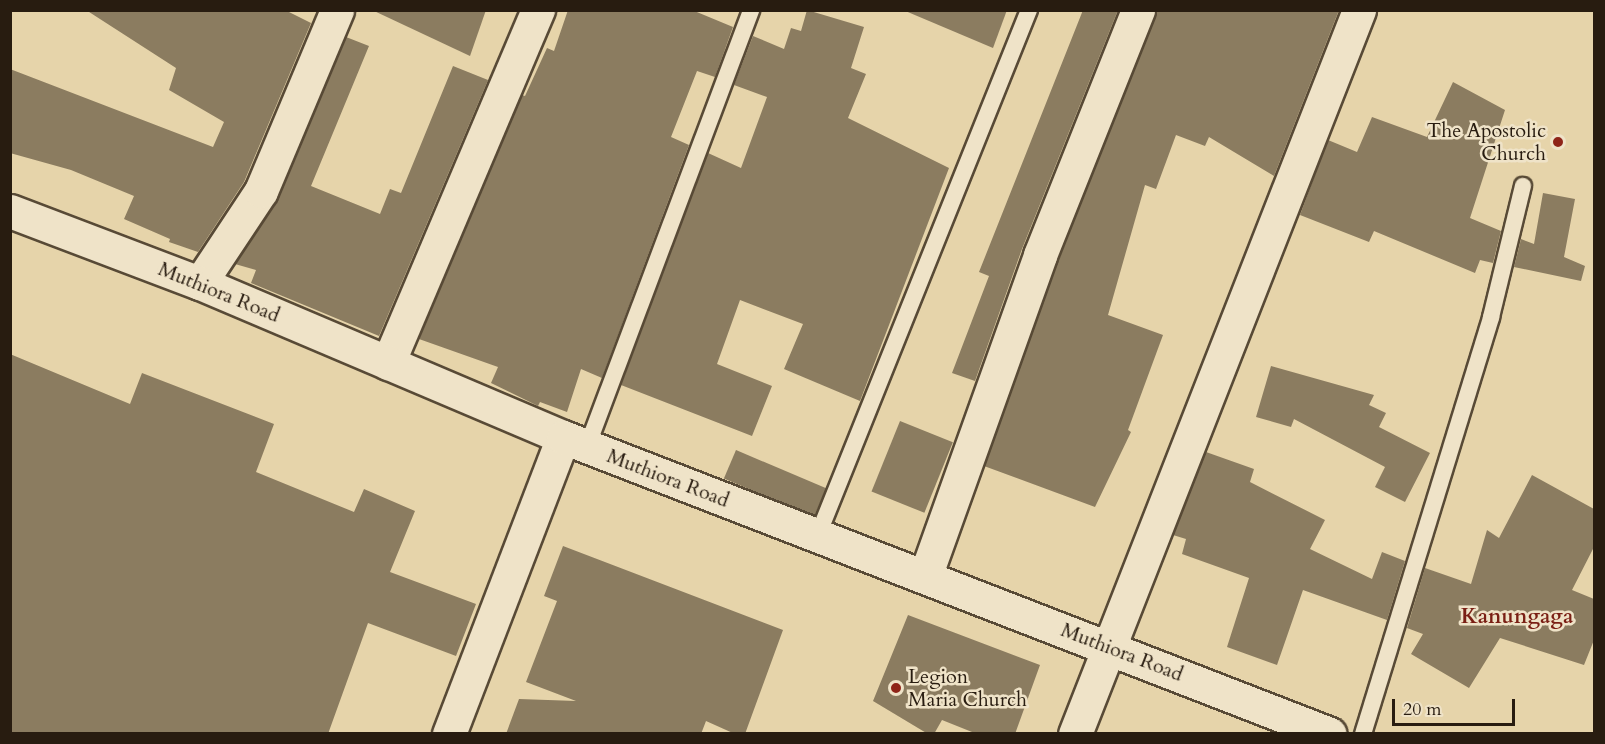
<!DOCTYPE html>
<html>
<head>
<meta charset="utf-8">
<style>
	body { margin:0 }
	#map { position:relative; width:1605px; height:744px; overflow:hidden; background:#e6d4aa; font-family:Cardo,serif }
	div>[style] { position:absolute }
	.building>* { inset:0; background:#8b7c60; transform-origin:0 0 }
	.roads { filter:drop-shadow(2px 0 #584a36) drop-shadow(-2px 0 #584a36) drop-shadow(0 2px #584a36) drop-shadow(0 -2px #584a36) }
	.lane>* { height:16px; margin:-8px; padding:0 8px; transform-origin:8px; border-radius:8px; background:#efe3c8 }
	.street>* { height:33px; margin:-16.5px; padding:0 16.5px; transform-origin:16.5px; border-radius:16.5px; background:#efe3c8 }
	.secondary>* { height:33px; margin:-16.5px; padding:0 16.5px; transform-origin:16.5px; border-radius:16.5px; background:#efe3c8 }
	.dots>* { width:16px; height:16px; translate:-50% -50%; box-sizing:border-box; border:3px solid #efe3c8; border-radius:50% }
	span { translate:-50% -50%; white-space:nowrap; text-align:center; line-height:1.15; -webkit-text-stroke:5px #efe3c8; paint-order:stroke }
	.poi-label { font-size:20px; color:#281c10 }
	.right { translate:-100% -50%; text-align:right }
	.left { translate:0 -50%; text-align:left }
	.street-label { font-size:20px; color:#281c10 }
	.neighbourhood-label { font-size:21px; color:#7a1f14; font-weight:700 }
	.frame { position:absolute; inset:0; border:12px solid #281c10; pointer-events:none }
	.scale { position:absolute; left:1392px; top:699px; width:123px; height:27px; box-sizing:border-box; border:3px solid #281c10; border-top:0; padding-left:8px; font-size:18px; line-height:21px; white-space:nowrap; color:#281c10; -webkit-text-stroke:4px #efe3c8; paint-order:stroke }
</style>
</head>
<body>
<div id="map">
	<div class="building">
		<i style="clip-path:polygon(86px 10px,285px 10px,311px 23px,244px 182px,198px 252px,169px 242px,170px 239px,124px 219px,134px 196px,71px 170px,10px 153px,10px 69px,213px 147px,224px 122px,169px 90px,176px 68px)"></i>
		<i style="clip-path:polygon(372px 10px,486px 10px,470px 56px)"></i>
		<i style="clip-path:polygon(568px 10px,692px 10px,733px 27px,715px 77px,697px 71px,671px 137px,689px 145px,602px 378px,581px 369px,567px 412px,540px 402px,538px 406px,491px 383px,498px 367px,419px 339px,522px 95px,525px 96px,547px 48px,554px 51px)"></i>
		<i style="clip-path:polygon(807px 10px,864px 27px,851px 68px,866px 74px,848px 118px,949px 168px,860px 401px,784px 369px,803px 324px,740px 300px,717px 364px,772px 386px,752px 436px,621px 385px,708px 153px,741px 168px,767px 97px,734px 85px,753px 36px,784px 49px,791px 28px,801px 31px)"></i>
		<i style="clip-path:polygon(903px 10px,1007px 10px,993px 48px)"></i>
		<i style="clip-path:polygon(1083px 10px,1118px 10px,1022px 249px,975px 381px,952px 373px,989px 276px,979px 272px)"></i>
		<i style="clip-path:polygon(1156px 10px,1339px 10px,1274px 176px,1209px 137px,1205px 146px,1176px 135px,1156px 189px,1145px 185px,1108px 315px,1163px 335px,1128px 430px,1131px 432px,1095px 507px,984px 466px,1058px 262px)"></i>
		<i style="clip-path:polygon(346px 37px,369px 46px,311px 186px,380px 214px,390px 189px,401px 193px,453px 66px,488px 80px,379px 336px,251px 283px,256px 270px,235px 264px,278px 198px)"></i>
		<i style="clip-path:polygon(1453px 82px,1505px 110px,1470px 218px,1501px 231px,1493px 263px,1480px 260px,1475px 273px,1374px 231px,1369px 242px,1300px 215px,1328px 140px,1357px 152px,1372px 117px,1427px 137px)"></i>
		<i style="clip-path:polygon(1543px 193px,1575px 199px,1564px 257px,1585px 266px,1581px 281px,1514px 267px,1521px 239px,1534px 244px)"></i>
		<i style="clip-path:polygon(10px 354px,130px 404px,142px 373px,274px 424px,256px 472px,354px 512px,364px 489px,415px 511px,390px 572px,476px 604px,456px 656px,368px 623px,328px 734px,10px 734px)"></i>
		<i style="clip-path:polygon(1271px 366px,1374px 395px,1369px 405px,1386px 413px,1379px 427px,1430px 453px,1405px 502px,1375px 487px,1385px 467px,1294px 419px,1291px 427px,1256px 417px)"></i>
		<i style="left:900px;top:421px;width:57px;height:76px;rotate:22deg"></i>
		<i style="left:736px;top:450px;width:98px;height:31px;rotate:23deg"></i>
		<i style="clip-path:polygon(1206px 452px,1254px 469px,1250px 482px,1325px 520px,1310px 549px,1372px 579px,1382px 552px,1405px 561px,1387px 620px,1303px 590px,1277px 665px,1227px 647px,1249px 578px,1182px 554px,1186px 539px,1173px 535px)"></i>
		<i style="clip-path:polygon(1532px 475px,1594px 509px,1594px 547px,1572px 590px,1594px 599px,1594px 640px,1584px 665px,1500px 638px,1469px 688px,1411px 654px,1423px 634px,1407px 628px,1425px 568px,1471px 584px,1487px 530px,1499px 538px)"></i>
		<i style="clip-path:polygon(563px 546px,783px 630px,745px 734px,735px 734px,706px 721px,701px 734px,506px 734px,519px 699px,576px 701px,526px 682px,557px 601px,544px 596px)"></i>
		<i style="clip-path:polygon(908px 615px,1040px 665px,1015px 734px,977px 734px,942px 720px,934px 734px,928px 734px,873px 701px)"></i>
	</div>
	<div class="roads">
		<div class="lane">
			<i style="left:587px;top:447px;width:467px;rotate:-69.4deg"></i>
			<i style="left:818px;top:535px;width:566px;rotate:-68.1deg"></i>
			<i style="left:1363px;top:734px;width:436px;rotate:-72.9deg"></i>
			<i style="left:1491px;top:317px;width:135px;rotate:-76.3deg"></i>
		</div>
		<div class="street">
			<i style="left:200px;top:283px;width:110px;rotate:-56.5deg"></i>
			<i style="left:261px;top:191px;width:196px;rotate:-67.2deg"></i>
			<i style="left:388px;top:363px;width:384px;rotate:-67deg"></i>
			<i style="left:926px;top:574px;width:339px;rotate:-70.3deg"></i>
			<i style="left:1040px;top:255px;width:264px;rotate:-68.2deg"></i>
			<i style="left:449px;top:734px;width:318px;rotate:-69deg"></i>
			<i style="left:1075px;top:734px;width:778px;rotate:-68.58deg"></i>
		</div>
		<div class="secondary">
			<i style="left:10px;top:211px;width:203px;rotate:20.8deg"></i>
			<i style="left:200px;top:283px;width:394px;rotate:23deg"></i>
			<i style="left:563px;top:437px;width:822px;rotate:21.17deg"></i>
		</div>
	</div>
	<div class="dots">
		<i style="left:1558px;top:142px;background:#8f2418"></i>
		<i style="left:896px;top:688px;background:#8f2418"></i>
	</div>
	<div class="poi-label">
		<span class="right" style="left:1546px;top:142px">The Apostolic<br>Church</span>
		<span class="left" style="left:908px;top:688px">Legion<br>Maria Church</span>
	</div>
	<div class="street-label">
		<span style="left:219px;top:292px;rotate:22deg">Muthiora Road</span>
		<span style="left:668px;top:478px;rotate:21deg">Muthiora Road</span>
		<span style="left:1122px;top:652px;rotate:21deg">Muthiora Road</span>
	</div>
	<div class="neighbourhood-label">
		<span style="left:1517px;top:617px">Kanungaga</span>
	</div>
	<div class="frame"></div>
	<div class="scale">20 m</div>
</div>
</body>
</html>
